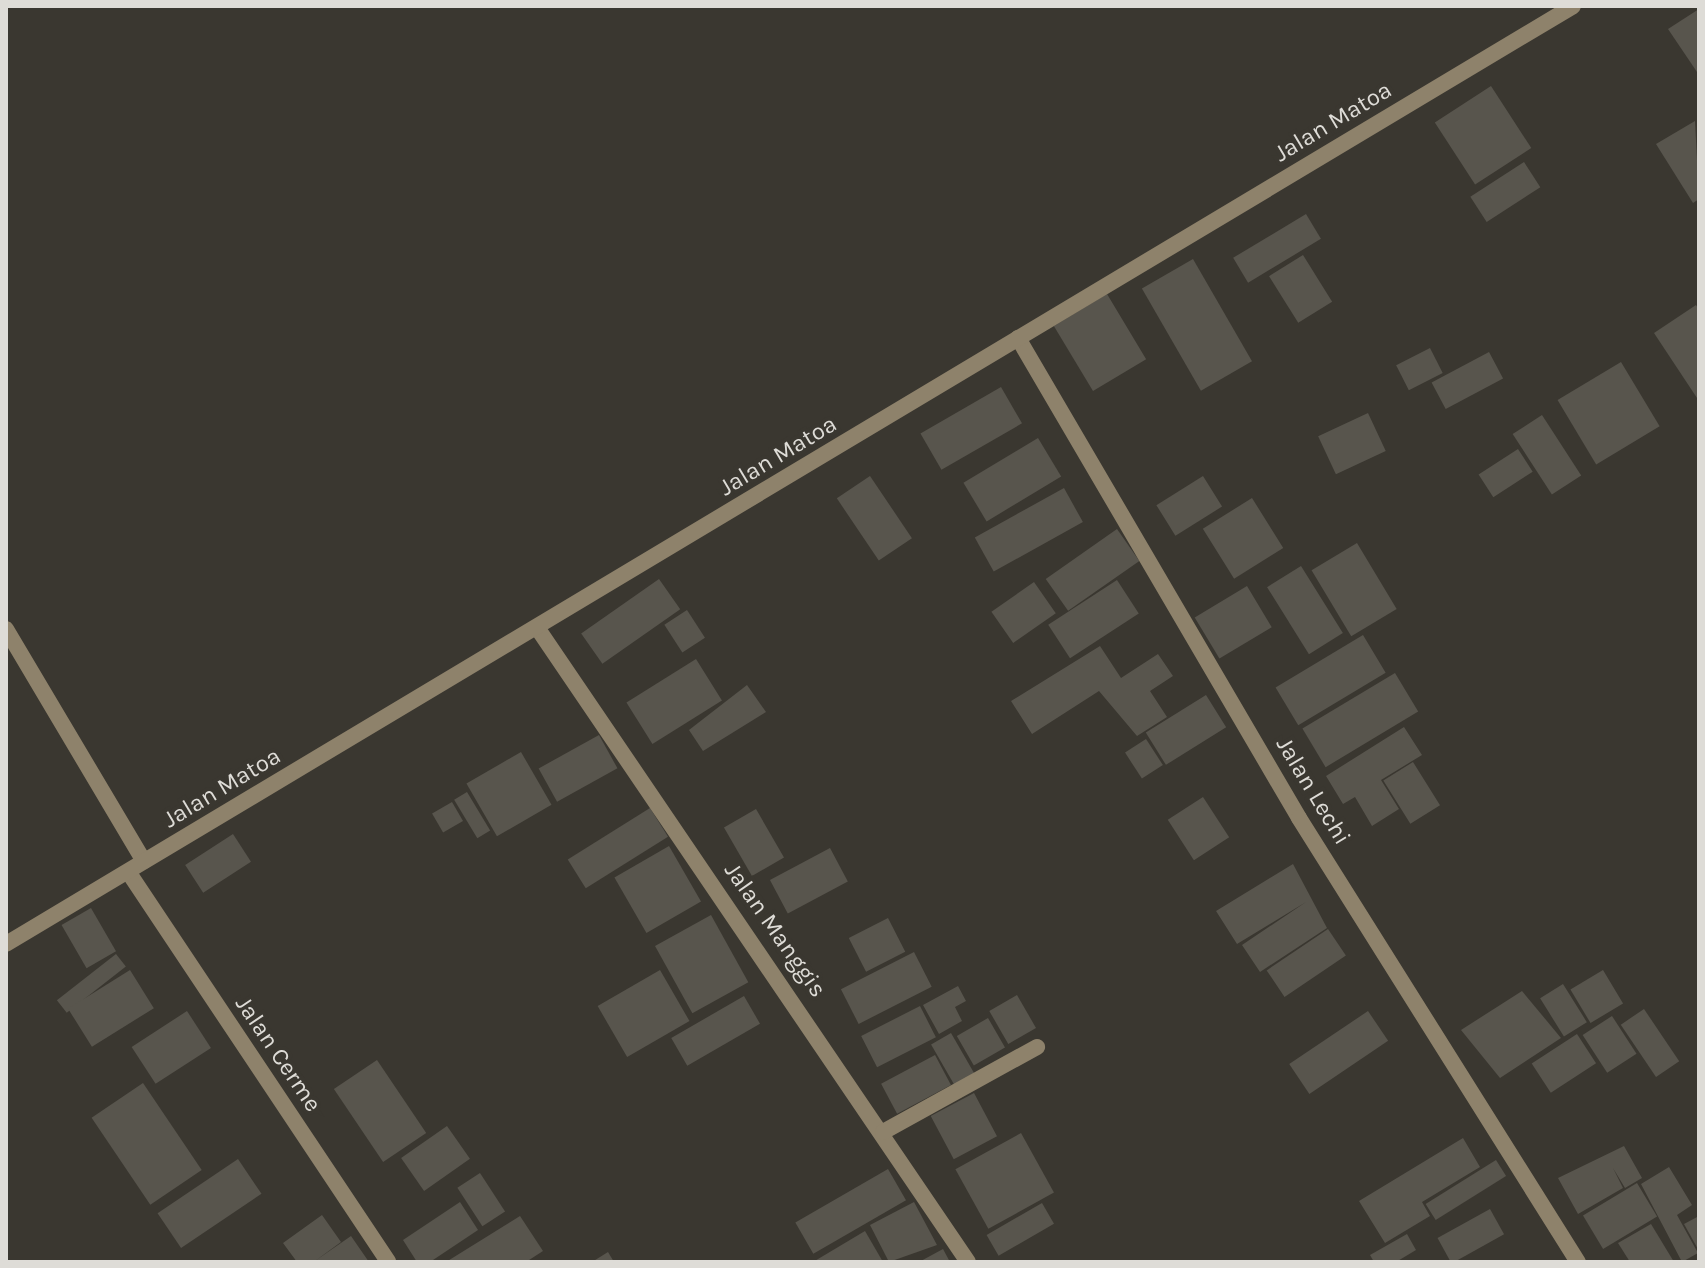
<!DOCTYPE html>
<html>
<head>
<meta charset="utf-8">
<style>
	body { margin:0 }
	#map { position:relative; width:1705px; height:1268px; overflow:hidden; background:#3a3730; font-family:Karla,sans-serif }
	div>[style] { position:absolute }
	.building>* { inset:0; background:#58554d; transform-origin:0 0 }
	.minor>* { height:16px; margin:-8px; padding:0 8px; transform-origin:8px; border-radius:8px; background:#8e826b }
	span { translate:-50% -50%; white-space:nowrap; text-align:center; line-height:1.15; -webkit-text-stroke:8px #3a3730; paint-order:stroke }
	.street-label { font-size:24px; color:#dedcd7 }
	.frame { position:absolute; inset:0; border:8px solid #dedcd7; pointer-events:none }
</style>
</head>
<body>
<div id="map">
	<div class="building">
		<i style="clip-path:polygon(1699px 9px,1699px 70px,1697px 72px,1668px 29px)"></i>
		<i style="left:1491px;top:86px;width:74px;height:67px;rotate:57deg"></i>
		<i style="clip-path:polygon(1695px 121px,1699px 199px,1693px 203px,1656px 144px)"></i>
		<i style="left:1524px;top:162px;width:30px;height:64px;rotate:57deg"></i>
		<i style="left:1306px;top:214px;width:29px;height:85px;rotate:59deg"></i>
		<i style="left:1303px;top:255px;width:55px;height:40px;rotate:58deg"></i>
		<i style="left:1193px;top:259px;width:118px;height:59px;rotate:60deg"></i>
		<i style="left:1107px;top:294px;width:76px;height:62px;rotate:59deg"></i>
		<i style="clip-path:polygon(1696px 305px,1699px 310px,1699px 401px,1654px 333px)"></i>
		<i style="left:1430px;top:348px;width:28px;height:38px;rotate:63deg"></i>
		<i style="left:1489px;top:352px;width:30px;height:65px;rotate:62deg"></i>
		<i style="left:1621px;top:362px;width:75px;height:74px;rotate:59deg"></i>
		<i style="left:1001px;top:387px;width:42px;height:93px;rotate:60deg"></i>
		<i style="left:1368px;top:413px;width:42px;height:55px;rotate:65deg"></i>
		<i style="left:1542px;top:415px;width:72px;height:35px;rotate:57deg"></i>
		<i style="left:1038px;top:438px;width:45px;height:87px;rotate:59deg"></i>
		<i style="left:1518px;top:449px;width:27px;height:47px;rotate:57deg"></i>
		<i style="left:870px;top:476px;width:75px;height:40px;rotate:56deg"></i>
		<i style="left:1203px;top:476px;width:36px;height:55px;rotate:58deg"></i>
		<i style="left:1064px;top:488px;width:39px;height:102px;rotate:61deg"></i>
		<i style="left:1252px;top:498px;width:59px;height:58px;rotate:58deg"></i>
		<i style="left:1117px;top:529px;width:39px;height:87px;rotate:55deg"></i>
		<i style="left:1357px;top:543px;width:77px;height:53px;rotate:59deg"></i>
		<i style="left:1301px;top:566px;width:79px;height:40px;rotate:58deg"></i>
		<i style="left:659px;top:579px;width:37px;height:95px;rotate:55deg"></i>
		<i style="left:1117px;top:580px;width:40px;height:82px;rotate:57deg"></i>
		<i style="left:1034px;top:582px;width:38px;height:52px;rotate:55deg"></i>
		<i style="left:1247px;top:586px;width:48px;height:61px;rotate:59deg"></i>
		<i style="left:687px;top:610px;width:33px;height:27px;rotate:57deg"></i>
		<i style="left:1363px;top:635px;width:44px;height:102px;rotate:59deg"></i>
		<i style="clip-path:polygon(1100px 646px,1121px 678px,1158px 654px,1173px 676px,1150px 691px,1167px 717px,1137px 736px,1099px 691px,1032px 734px,1011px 701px)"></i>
		<i style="left:696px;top:659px;width:49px;height:82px;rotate:58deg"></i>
		<i style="left:1395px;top:673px;width:45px;height:108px;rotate:59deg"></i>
		<i style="clip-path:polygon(747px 685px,766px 712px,703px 751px,689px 730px)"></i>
		<i style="left:1206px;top:695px;width:38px;height:71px;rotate:58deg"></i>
		<i style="clip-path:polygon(1404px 727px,1422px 755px,1381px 780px,1399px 809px,1372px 826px,1355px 797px,1343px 804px,1326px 776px)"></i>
		<i style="left:599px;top:735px;width:38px;height:69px;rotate:61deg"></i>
		<i style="left:1146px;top:739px;width:31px;height:25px;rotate:57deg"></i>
		<i style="left:521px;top:752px;width:61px;height:63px;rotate:60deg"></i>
		<i style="left:1413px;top:762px;width:51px;height:35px;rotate:58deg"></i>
		<i style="left:467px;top:792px;width:45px;height:15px;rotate:59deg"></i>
		<i style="left:1203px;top:797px;width:48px;height:42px;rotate:57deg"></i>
		<i style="left:452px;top:802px;width:22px;height:23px;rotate:60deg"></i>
		<i style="left:650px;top:808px;width:34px;height:97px;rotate:58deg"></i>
		<i style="left:756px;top:809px;width:56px;height:37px;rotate:60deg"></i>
		<i style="left:233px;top:834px;width:33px;height:57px;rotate:57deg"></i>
		<i style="left:669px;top:846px;width:64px;height:63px;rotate:60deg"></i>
		<i style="left:830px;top:848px;width:38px;height:68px;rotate:62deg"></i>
		<i style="clip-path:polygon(1293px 864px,1327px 928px,1260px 972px,1242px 945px,1306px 902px,1237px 944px,1216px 911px)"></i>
		<i style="left:91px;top:908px;width:50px;height:34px;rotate:60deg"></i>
		<i style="left:711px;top:915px;width:77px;height:64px;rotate:61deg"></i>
		<i style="left:888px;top:918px;width:38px;height:44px;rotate:63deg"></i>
		<i style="left:1328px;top:929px;width:32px;height:74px;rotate:56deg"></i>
		<i style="left:914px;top:952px;width:39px;height:82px;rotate:63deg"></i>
		<i style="left:116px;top:954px;width:16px;height:75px;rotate:52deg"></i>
		<i style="left:130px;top:970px;width:45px;height:73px;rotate:58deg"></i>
		<i style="left:660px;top:970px;width:59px;height:72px;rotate:60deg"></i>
		<i style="left:1603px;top:970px;width:39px;height:38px;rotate:59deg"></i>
		<i style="left:1563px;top:984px;width:45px;height:27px;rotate:58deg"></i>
		<i style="clip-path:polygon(958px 986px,966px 1001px,955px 1007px,962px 1021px,939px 1034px,923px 1005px)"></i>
		<i style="clip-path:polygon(1522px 991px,1561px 1038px,1500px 1078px,1461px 1030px)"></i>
		<i style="left:1017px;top:995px;width:38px;height:32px;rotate:60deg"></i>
		<i style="left:744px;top:996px;width:32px;height:84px;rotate:60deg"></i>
		<i style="left:920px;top:1006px;width:35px;height:66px;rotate:63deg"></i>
		<i style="left:1644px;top:1009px;width:63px;height:28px;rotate:56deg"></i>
		<i style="left:187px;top:1011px;width:44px;height:66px;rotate:57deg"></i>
		<i style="left:1368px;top:1011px;width:36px;height:95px;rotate:56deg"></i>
		<i style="left:1612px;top:1016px;width:45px;height:35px;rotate:57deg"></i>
		<i style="left:988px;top:1018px;width:34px;height:36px;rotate:60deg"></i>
		<i style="left:951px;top:1033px;width:51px;height:23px;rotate:60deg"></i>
		<i style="left:1577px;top:1034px;width:35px;height:54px;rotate:57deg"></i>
		<i style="left:935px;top:1055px;width:34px;height:61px;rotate:62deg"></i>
		<i style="left:377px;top:1060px;width:88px;height:52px;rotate:56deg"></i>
		<i style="left:143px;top:1083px;width:105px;height:62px;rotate:56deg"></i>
		<i style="left:974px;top:1093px;width:49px;height:49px;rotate:62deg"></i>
		<i style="left:447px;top:1126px;width:40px;height:56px;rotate:55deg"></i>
		<i style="left:1021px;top:1133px;width:68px;height:75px;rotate:61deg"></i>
		<i style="clip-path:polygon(1463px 1138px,1480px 1167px,1422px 1202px,1430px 1216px,1385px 1243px,1359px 1201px)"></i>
		<i style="clip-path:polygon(1624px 1146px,1642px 1178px,1625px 1188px,1613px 1168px,1623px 1188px,1578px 1214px,1558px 1178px)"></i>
		<i style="left:238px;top:1159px;width:42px;height:97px;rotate:56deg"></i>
		<i style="left:1496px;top:1160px;width:19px;height:83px;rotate:58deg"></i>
		<i style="clip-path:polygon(1669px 1167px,1692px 1205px,1677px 1215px,1698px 1253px,1682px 1262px,1641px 1184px)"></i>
		<i style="left:888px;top:1169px;width:36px;height:107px;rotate:60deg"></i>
		<i style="left:480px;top:1173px;width:46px;height:27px;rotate:57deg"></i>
		<i style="left:1637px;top:1183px;width:39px;height:63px;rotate:59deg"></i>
		<i style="clip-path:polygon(460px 1202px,478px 1230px,430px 1262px,417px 1262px,403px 1240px)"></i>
		<i style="clip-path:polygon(914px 1202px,937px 1245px,889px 1262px,870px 1225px)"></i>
		<i style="left:1042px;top:1203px;width:24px;height:64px;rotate:60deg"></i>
		<i style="left:1490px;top:1209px;width:29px;height:60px;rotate:61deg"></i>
		<i style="clip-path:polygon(322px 1215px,341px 1242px,315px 1261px,351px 1236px,369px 1262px,297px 1262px,283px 1243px)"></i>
		<i style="clip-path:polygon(520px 1216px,543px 1251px,526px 1262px,446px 1262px)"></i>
		<i style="clip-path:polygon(1699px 1216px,1699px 1251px,1684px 1224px)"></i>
		<i style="clip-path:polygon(1651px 1224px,1674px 1262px,1630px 1262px,1618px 1243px)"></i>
		<i style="clip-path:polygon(865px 1231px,883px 1262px,813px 1262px)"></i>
		<i style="clip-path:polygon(1407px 1234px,1416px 1250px,1396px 1262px,1374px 1262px,1370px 1255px)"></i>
		<i style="clip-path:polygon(943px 1249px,950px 1262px,919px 1262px)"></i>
		<i style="clip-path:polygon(608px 1252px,614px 1262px,592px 1262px)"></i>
	</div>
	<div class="minor">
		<i style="left:1018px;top:338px;width:556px;rotate:59.65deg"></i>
		<i style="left:1299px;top:818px;width:524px;rotate:57.86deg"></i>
		<i style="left:6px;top:629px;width:270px;rotate:59.3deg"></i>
		<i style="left:538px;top:629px;width:765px;rotate:55.81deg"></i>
		<i style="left:129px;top:873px;width:467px;rotate:56.3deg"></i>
		<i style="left:6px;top:944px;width:1826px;rotate:-30.9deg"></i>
		<i style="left:883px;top:1132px;width:176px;rotate:-28.9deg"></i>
	</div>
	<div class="street-label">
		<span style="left:1333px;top:122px;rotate:-31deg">Jalan Matoa</span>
		<span style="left:778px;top:456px;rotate:-31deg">Jalan Matoa</span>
		<span style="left:222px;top:788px;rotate:-31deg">Jalan Matoa</span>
		<span style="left:1313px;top:791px;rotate:59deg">Jalan Lechi</span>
		<span style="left:775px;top:930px;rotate:55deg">Jalan Manggis</span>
		<span style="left:278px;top:1054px;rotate:56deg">Jalan Cerme</span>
	</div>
	<div class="frame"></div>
</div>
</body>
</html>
